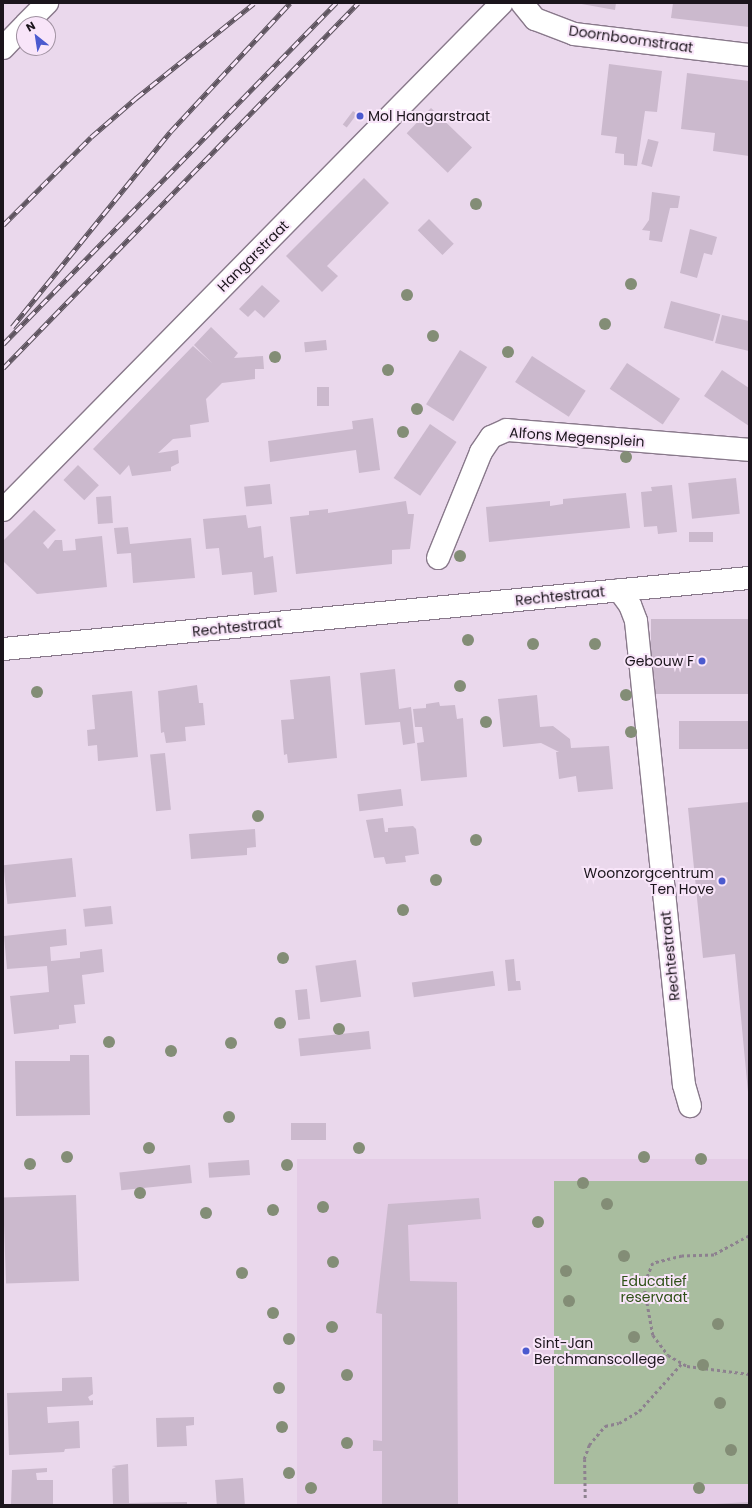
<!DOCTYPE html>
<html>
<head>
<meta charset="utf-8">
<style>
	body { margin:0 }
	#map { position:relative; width:752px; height:1508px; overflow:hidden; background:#ead8ec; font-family:Poppins,sans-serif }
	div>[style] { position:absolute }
	.built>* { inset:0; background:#e4cce6; transform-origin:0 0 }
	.green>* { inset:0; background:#a9bd9f; transform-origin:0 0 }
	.building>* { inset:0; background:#cbb9cd; transform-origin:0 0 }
	.path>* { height:2.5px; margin-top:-1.25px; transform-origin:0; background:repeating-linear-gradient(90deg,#8d818f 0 3px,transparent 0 6px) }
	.roads { filter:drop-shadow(1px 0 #89798b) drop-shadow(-1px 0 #89798b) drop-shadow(0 1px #89798b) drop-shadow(0 -1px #89798b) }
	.minor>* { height:22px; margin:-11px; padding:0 11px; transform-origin:11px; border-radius:11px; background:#fff }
	.major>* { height:22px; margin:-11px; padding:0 11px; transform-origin:11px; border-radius:11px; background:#fff }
	.rail>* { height:4.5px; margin-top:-2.25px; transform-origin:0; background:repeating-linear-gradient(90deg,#f8e5f9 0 9px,#5d535e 0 18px); box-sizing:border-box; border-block:1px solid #5d535e }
	.trees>* { width:12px; height:12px; margin:-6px; border-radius:50%; background:#838d76 }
	.dots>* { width:11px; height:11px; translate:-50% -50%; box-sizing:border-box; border:2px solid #f8e5f9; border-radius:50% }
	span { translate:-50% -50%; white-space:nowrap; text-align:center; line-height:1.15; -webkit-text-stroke:4px #f8e5f9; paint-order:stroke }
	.street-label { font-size:14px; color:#1b151c }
	.poi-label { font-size:14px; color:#1b151c }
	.left { translate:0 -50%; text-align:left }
	.right { translate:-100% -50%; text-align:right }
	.park-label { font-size:14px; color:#2e5016 }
	.frame { position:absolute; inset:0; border:4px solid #1b151c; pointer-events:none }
	.north { position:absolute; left:16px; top:16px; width:40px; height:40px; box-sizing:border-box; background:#f8e5f9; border:1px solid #a092a1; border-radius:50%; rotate:330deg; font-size:11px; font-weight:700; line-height:16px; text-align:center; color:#1b151c }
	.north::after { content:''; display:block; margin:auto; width:14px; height:18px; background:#4b5acf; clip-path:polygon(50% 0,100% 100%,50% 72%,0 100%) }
</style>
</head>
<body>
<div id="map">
	<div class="built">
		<i style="left:749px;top:1159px;width:346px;height:452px;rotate:90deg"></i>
	</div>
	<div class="green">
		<i style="left:749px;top:1181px;width:303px;height:195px;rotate:90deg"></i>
	</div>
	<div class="building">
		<i style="clip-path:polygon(576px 3px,616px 3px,615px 10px)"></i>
		<i style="clip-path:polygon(673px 3px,749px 3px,749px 27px,671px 18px)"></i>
		<i style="clip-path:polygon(609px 64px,662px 71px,657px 112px,645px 111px,637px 166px,624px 165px,624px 154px,615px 153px,617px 137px,601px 135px)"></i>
		<i style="clip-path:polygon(687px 73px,749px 81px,749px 156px,713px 151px,715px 133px,681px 129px)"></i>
		<i style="left:431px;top:108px;width:57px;height:35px;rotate:44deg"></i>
		<i style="left:353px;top:111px;width:5px;height:17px;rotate:37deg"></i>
		<i style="left:648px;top:139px;width:11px;height:26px;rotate:15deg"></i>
		<i style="clip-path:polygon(364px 178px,389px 203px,327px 266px,338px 276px,322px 292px,286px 256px)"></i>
		<i style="clip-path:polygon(652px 192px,680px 196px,678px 208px,670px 208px,662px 242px,649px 240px,650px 231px,642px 230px,649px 220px)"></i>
		<i style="left:429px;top:219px;width:35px;height:16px;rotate:45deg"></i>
		<i style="clip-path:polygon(690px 229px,717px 237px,712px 255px,704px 253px,697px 278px,680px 273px)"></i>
		<i style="clip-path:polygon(262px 285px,280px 301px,264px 318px,255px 310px,248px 317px,239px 309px)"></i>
		<i style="left:671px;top:301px;width:51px;height:28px;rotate:15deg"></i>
		<i style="clip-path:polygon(722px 315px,749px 321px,749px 351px,715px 343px)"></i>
		<i style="clip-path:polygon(211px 327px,238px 353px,234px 358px,263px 356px,264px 369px,255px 369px,255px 379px,222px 383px,206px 399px,209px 422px,190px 425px,191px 437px,173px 439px,158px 453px,178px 450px,179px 463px,171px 467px,171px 471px,132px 476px,129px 465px,120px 475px,93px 449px,193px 346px,212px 363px,194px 345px)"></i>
		<i style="left:326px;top:340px;width:10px;height:22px;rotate:84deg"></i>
		<i style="left:460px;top:350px;width:32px;height:64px;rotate:32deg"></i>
		<i style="left:532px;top:356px;width:64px;height:31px;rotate:33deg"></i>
		<i style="left:627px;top:363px;width:64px;height:31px;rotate:34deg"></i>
		<i style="clip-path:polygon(722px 370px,749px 388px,749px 426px,704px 396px)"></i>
		<i style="left:317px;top:387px;width:12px;height:19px"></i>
		<i style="clip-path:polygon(373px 418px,380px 470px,359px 473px,356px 450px,270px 462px,268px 441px,353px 429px,352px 421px)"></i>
		<i style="left:430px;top:424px;width:32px;height:65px;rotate:34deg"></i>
		<i style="left:78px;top:465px;width:29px;height:21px;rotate:44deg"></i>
		<i style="left:736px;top:478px;width:36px;height:48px;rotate:84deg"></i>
		<i style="left:270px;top:484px;width:20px;height:26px;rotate:84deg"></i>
		<i style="clip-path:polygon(672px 485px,677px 532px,658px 534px,657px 526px,644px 527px,641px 492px,652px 491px,651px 487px)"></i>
		<i style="clip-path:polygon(626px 493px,630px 528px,489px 542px,486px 507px,550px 501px,550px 506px,563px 504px,563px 499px)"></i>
		<i style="left:111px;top:496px;width:27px;height:15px;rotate:86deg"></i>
		<i style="clip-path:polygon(406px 501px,408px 514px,414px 514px,410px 549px,392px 550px,392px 564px,296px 574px,290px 517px,309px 515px,309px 511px,328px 509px,328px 513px)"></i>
		<i style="clip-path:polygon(34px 510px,56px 530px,43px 543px,48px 549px,55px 540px,62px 540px,63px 551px,76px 550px,75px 539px,102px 536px,107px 587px,37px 594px,3px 561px,3px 541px)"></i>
		<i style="clip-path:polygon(246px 515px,248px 528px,261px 526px,264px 558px,273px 556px,277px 592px,254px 595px,252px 572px,222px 575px,219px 548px,206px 549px,203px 519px)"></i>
		<i style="clip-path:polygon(128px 527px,130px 544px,191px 538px,195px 578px,133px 583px,131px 553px,117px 554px,114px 528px)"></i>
		<i style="left:713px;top:532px;width:10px;height:24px;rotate:90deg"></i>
		<i style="left:749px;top:619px;width:75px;height:98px;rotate:90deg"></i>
		<i style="clip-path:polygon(395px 669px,399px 709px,411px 707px,415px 743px,403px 745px,400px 722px,365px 725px,360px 673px)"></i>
		<i style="clip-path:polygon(330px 676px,337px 758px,288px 763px,287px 754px,284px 755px,281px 720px,294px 719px,290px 680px)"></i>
		<i style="clip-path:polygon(197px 685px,199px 703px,203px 703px,205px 725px,185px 727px,186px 741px,166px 743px,164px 732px,161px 733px,158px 691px)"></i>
		<i style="clip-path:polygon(132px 691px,138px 757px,98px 761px,97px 745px,88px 746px,87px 730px,95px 729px,92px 695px)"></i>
		<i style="clip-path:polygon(537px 695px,540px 727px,553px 726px,570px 739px,571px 748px,609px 746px,613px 789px,578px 792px,576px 776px,559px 779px,556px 752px,559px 752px,541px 743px,503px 747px,498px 699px)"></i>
		<i style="clip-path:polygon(439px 702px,440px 706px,455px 705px,457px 719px,463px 718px,467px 777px,421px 781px,417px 743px,424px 742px,422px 727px,415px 727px,413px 709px,426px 708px,426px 704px)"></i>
		<i style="left:749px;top:721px;width:28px;height:70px;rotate:90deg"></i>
		<i style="left:165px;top:753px;width:57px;height:15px;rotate:84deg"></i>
		<i style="left:401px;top:789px;width:17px;height:44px;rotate:83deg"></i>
		<i style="clip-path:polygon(749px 802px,749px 1092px,748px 1092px,735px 954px,703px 958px,688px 808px)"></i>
		<i style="clip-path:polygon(383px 818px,385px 832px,388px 832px,388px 828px,413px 826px,416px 829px,419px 854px,405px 856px,406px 862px,386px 864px,384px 857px,374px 858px,366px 820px)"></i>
		<i style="clip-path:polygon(255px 829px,256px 847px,247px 848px,247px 855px,191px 859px,189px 834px)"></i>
		<i style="left:72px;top:858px;width:39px;height:69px;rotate:84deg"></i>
		<i style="left:111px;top:906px;width:18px;height:28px;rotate:84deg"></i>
		<i style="clip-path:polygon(66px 929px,67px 945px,50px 947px,51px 961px,80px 958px,80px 952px,102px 949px,104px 972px,82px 975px,85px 1004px,74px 1005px,76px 1023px,59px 1025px,59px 1029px,14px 1034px,10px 996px,49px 992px,48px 978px,47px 966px,7px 969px,4px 936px)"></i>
		<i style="clip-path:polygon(514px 959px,516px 981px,520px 981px,521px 990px,508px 991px,505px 960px)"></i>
		<i style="left:356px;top:960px;width:37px;height:41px;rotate:82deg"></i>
		<i style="left:493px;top:971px;width:15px;height:82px;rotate:82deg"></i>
		<i style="left:307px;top:989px;width:30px;height:12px;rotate:84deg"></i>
		<i style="left:369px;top:1031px;width:18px;height:71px;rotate:84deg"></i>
		<i style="clip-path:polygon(70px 1055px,89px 1055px,90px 1115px,16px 1116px,15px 1061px,70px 1061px)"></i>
		<i style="left:326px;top:1123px;width:17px;height:35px;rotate:90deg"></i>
		<i style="left:249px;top:1160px;width:15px;height:41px;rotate:86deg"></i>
		<i style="left:190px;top:1165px;width:18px;height:71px;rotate:84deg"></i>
		<i style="left:76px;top:1195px;width:86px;height:73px;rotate:88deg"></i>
		<i style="clip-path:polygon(479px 1198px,481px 1219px,408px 1225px,410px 1281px,457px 1282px,458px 1505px,382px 1505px,382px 1451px,373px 1451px,373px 1440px,382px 1441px,382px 1314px,376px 1313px,388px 1204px)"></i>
		<i style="clip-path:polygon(92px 1377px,93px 1394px,88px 1397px,90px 1401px,93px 1400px,93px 1405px,47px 1407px,48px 1423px,79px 1421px,80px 1448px,65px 1449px,64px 1452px,9px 1455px,7px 1393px,62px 1391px,62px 1378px)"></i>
		<i style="clip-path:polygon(194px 1417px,194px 1425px,186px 1426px,187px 1446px,157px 1447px,156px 1418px)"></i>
		<i style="clip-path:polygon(128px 1464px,129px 1503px,187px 1502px,187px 1505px,113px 1505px,112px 1469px,116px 1467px,112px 1466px)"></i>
		<i style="clip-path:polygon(47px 1468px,47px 1472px,36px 1473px,37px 1480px,53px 1480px,53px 1505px,11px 1505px,12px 1470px)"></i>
		<i style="left:243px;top:1478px;width:27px;height:28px;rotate:86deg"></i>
		<i style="clip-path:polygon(749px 1502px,749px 1505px,714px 1505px,714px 1504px)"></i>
	</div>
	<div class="path">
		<i style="left:749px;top:1236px;width:40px;rotate:152deg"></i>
		<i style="left:714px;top:1255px;width:32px;rotate:178deg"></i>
		<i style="left:682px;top:1256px;width:30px;rotate:166deg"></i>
		<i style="left:653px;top:1263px;width:24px;rotate:112deg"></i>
		<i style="left:644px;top:1285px;width:51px;rotate:79.8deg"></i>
		<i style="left:653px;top:1335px;width:25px;rotate:53deg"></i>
		<i style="left:668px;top:1355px;width:22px;rotate:30deg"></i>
		<i style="left:687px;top:1366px;width:63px;rotate:7.4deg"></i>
		<i style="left:585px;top:1498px;width:39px;rotate:-91deg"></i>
		<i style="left:584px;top:1459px;width:15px;rotate:-70deg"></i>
		<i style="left:589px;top:1445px;width:25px;rotate:-50deg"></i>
		<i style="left:605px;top:1426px;width:14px;rotate:-12deg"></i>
		<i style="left:619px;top:1423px;width:23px;rotate:-31deg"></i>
		<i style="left:639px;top:1411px;width:64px;rotate:-48.1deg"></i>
	</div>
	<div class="roads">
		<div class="minor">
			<i style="left:522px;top:3px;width:21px;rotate:51deg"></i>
			<i style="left:535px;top:19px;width:42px;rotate:21deg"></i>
			<i style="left:574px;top:34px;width:176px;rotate:6.8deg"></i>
			<i style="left:3px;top:510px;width:711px;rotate:-45.46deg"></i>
			<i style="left:438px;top:558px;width:114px;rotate:-67.9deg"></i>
			<i style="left:481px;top:452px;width:18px;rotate:-56deg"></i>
			<i style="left:491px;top:437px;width:17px;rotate:-24deg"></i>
			<i style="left:507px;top:430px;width:243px;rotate:4.7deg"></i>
			<i style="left:619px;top:590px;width:19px;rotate:54deg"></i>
			<i style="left:630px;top:605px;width:17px;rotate:69deg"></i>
			<i style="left:636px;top:621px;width:466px;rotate:84.1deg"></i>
			<i style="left:684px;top:1085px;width:22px;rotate:74deg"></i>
			<i style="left:3px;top:649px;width:749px;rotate:-5.44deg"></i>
		</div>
		<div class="major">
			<i style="left:26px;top:24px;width:30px;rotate:-45deg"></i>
			<i style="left:3px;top:48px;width:30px;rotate:-46deg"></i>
		</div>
	</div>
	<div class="rail">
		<i style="left:3px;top:225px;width:124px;rotate:-45deg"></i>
		<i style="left:91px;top:137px;width:60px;rotate:-40.9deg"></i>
		<i style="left:136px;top:98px;width:151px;rotate:-38.8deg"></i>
		<i style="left:12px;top:327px;width:251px;rotate:-51deg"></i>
		<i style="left:170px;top:132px;width:176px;rotate:-47.1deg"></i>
		<i style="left:3px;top:344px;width:477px;rotate:-45.7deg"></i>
		<i style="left:3px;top:368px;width:509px;rotate:-45.8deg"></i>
	</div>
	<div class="trees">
		<i style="left:476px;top:204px"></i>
		<i style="left:631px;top:284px"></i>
		<i style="left:407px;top:295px"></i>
		<i style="left:605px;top:324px"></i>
		<i style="left:433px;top:336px"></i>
		<i style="left:508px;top:352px"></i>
		<i style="left:275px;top:357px"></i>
		<i style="left:388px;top:370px"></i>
		<i style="left:417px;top:409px"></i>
		<i style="left:403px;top:432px"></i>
		<i style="left:626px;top:457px"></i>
		<i style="left:460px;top:556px"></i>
		<i style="left:468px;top:640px"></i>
		<i style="left:533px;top:644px"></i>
		<i style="left:595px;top:644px"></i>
		<i style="left:460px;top:686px"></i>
		<i style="left:37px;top:692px"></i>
		<i style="left:626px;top:695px"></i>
		<i style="left:486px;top:722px"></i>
		<i style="left:631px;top:732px"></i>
		<i style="left:258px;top:816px"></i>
		<i style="left:476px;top:840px"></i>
		<i style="left:436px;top:880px"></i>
		<i style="left:403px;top:910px"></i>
		<i style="left:283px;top:958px"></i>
		<i style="left:280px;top:1023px"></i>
		<i style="left:339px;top:1029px"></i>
		<i style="left:109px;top:1042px"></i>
		<i style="left:231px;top:1043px"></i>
		<i style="left:171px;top:1051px"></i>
		<i style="left:229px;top:1117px"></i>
		<i style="left:149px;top:1148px"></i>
		<i style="left:359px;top:1148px"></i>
		<i style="left:67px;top:1157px"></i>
		<i style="left:644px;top:1157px"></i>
		<i style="left:701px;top:1159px"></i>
		<i style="left:30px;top:1164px"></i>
		<i style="left:287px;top:1165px"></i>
		<i style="left:583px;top:1183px"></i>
		<i style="left:140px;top:1193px"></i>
		<i style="left:607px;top:1204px"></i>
		<i style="left:323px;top:1207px"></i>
		<i style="left:273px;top:1210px"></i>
		<i style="left:206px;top:1213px"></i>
		<i style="left:538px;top:1222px"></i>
		<i style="left:624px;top:1256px"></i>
		<i style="left:333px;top:1262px"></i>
		<i style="left:566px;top:1271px"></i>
		<i style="left:242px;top:1273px"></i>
		<i style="left:569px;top:1301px"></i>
		<i style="left:273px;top:1313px"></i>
		<i style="left:718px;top:1324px"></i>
		<i style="left:332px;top:1327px"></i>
		<i style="left:634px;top:1337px"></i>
		<i style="left:289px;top:1339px"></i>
		<i style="left:703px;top:1365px"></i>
		<i style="left:347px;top:1375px"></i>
		<i style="left:279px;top:1388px"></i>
		<i style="left:720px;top:1403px"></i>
		<i style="left:282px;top:1427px"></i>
		<i style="left:347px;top:1443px"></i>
		<i style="left:731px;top:1450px"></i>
		<i style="left:289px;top:1473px"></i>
		<i style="left:311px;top:1488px"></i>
		<i style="left:699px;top:1488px"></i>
	</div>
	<div class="dots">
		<i style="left:360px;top:116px;background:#4b5acf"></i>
		<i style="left:702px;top:661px;background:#4b5acf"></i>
		<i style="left:722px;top:881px;background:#4b5acf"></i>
		<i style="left:526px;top:1351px;background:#4b5acf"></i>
	</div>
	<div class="street-label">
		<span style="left:631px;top:39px;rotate:8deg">Doornboomstraat</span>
		<span style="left:253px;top:256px;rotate:-45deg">Hangarstraat</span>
		<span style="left:577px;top:437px;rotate:4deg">Alfons Megensplein</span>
		<span style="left:560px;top:596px;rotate:-6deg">Rechtestraat</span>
		<span style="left:237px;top:627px;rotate:-6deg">Rechtestraat</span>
		<span style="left:670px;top:956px;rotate:-96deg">Rechtestraat</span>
	</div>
	<div class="poi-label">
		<span class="left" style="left:368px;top:116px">Mol Hangarstraat</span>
		<span class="right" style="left:694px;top:661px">Gebouw F</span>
		<span class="right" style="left:714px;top:881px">Woonzorgcentrum<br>Ten Hove</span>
		<span class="left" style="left:534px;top:1351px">Sint-Jan<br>Berchmanscollege</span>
	</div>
	<div class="park-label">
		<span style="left:654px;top:1289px">Educatief<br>reservaat</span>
	</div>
	<div class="frame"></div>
	<div class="north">N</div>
</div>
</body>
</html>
